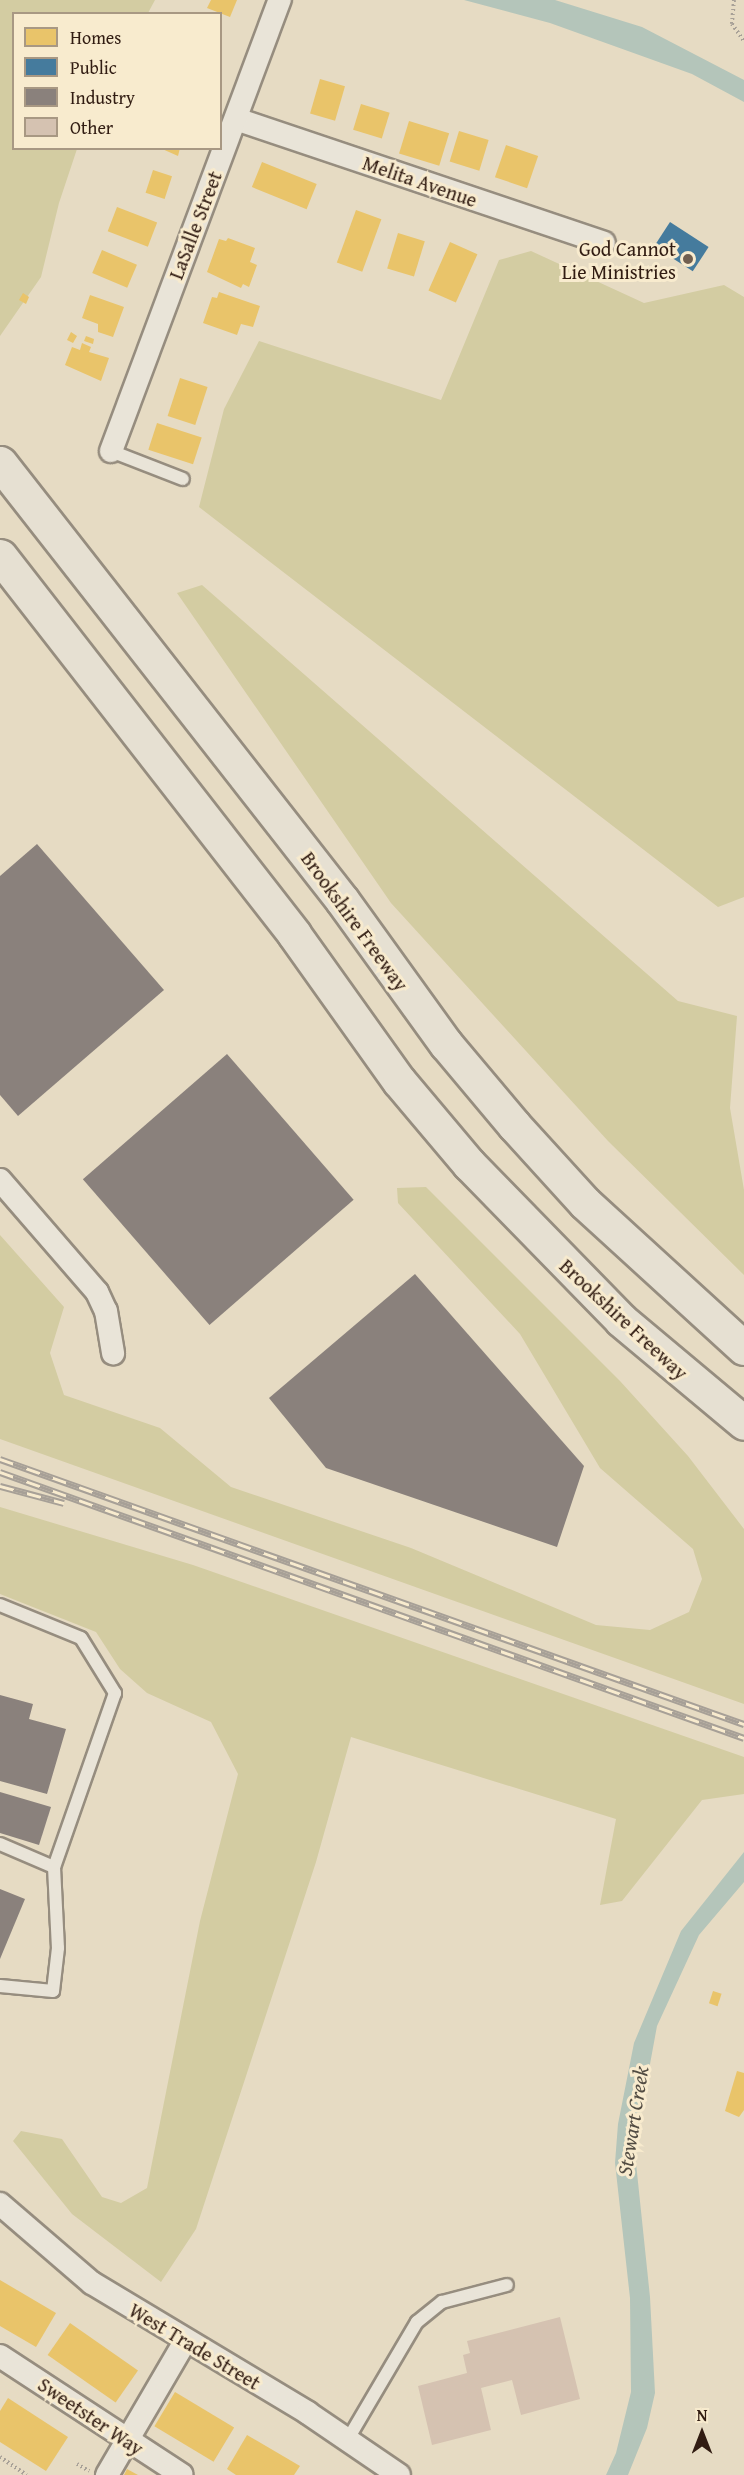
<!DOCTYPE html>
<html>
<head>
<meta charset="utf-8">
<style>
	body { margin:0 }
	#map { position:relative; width:744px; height:2475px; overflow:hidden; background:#e6dbc3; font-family:"Gentium Book Plus",serif }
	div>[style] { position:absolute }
	.green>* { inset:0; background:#d3cca2 }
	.water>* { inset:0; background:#b4c5ba }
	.homes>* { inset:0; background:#e9c46a; transform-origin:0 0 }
	.public>* { inset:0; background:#457b9d; transform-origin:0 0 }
	.industry>* { inset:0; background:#8a817c; transform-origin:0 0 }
	.building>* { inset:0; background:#d5c2b1 }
	.path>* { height:4px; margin-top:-2px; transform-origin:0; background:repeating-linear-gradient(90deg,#a7a097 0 1.5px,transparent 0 4.5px) }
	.roads { filter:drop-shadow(2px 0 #968d7f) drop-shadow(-2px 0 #968d7f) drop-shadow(0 2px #968d7f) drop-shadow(0 -2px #968d7f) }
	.service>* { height:12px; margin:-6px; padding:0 6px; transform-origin:6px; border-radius:6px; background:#e9e4d8 }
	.minor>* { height:22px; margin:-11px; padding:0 11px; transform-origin:11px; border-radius:11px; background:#e9e4d8 }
	.motorway>* { height:33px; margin:-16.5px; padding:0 16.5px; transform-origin:16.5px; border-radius:16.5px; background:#e6e0d2 }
	.rail>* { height:7px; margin-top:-3.5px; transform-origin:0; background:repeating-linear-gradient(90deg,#f8ebce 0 14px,#a7a097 0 28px); box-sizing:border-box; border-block:2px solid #a7a097 }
	.dots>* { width:16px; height:16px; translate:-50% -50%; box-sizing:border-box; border:3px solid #f8ebce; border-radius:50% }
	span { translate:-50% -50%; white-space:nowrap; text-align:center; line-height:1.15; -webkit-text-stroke:6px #f8ebce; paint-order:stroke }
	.street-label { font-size:20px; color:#311c12 }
	.poi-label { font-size:20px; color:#311c12 }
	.right { translate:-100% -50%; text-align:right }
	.water-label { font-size:21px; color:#524c43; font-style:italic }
	.legend { position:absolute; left:12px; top:12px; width:210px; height:138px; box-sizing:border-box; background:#f8ebce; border:2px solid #a89883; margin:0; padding:8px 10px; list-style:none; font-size:18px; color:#311c12 }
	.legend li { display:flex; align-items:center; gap:12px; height:30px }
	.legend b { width:30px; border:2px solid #a89883 }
	.north { position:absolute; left:672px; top:2403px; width:60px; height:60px; -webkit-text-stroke:4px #f8ebce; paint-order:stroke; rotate:0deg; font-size:16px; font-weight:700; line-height:24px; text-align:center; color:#311c12 }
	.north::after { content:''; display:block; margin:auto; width:21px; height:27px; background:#311c12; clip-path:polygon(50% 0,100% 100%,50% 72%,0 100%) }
</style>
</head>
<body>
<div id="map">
	<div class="green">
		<i style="clip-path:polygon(0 0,155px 0,148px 13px,14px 14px,14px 148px,77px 149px,59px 203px,41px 277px,0 336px)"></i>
		<i style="clip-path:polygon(531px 251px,644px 303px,724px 285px,744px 297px,744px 897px,718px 907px,199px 507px,224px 409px,259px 341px,441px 400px,499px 260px)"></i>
		<i style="clip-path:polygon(202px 585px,678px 1001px,737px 1016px,730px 1108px,744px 1190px,744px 1275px,608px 1141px,391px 903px,177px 593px)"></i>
		<i style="clip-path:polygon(426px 1187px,620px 1381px,688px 1456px,744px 1529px,744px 1704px,0 1439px,0 1235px,64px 1307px,50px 1353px,64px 1395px,160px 1428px,231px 1487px,411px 1548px,596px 1625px,650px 1630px,689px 1612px,702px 1579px,693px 1549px,600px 1468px,520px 1334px,398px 1203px,397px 1188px)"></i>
		<i style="clip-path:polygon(0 1507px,193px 1565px,744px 1757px,744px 1794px,702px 1800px,622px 1901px,600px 1905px,616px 1819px,351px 1737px,316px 1862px,196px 2229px,161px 2282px,72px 2214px,13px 2141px,21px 2131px,62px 2139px,102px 2197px,121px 2203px,147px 2188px,200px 1921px,238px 1774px,211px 1722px,147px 1693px,120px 1669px,96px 1632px,0 1594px)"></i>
	</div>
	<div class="water">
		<i style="clip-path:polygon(464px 0,555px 0,642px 27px,744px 80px,744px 102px,692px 74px,550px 23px)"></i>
		<i style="clip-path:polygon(744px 1852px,744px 1882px,699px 1935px,657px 2026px,639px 2124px,636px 2163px,650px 2297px,655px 2393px,647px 2428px,628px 2475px,606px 2475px,616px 2453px,631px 2392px,630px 2298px,615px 2163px,618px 2124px,634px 2043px,681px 1931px)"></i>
	</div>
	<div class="homes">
		<i style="clip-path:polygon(211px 0,237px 0,230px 17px,207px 8px)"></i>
		<i style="left:320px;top:79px;width:26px;height:36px;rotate:16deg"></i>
		<i style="left:361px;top:104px;width:30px;height:27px;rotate:17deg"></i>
		<i style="left:409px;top:121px;width:42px;height:34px;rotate:17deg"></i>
		<i style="left:459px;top:131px;width:31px;height:32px;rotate:17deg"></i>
		<i style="left:506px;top:145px;width:34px;height:34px;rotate:19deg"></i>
		<i style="clip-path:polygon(160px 148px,180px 148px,178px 156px)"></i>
		<i style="left:262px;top:162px;width:59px;height:27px;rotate:22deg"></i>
		<i style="left:153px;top:170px;width:20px;height:24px;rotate:18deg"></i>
		<i style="left:117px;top:207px;width:43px;height:26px;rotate:21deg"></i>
		<i style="left:356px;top:210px;width:27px;height:56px;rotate:20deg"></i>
		<i style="left:398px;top:233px;width:28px;height:37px;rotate:17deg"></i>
		<i style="clip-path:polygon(228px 238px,255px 248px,250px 262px,257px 265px,249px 287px,243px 284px,241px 288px,207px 272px,219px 239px,226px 241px)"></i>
		<i style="left:450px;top:242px;width:30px;height:53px;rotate:24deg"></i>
		<i style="left:102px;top:250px;width:38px;height:25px;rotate:23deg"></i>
		<i style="clip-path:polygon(219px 292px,260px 306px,253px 327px,241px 324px,237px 335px,203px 323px,212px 297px,217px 298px)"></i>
		<i style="clip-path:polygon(23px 293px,29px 297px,26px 304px,19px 300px)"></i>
		<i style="clip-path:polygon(90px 295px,124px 307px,113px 337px,98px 332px,98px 324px,82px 318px)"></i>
		<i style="clip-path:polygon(71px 332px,77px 336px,73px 343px,67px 340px)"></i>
		<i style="clip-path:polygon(86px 336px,94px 339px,93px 344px,84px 341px)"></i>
		<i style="clip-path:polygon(82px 343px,91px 347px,89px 352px,109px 358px,101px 381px,65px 365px,72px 347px,80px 350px)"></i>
		<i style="left:180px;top:378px;width:29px;height:40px;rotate:18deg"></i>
		<i style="left:157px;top:423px;width:47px;height:28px;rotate:18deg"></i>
		<i style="left:713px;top:1991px;width:9px;height:13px;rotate:18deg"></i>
		<i style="clip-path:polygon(737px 2071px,744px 2073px,744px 2110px,739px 2117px,725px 2111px)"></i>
		<i style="clip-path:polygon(0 2280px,56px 2313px,36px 2347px,0 2326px)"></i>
		<i style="left:70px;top:2323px;width:83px;height:39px;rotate:35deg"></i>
		<i style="left:175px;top:2392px;width:69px;height:40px;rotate:31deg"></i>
		<i style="clip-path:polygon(8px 2398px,68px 2437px,46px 2471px,0 2442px,0 2411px)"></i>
		<i style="clip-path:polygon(247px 2435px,300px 2466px,294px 2475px,236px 2475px,227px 2469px)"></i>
		<i style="clip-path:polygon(127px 2469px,138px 2475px,124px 2475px)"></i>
	</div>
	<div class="public">
		<i style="left:670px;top:222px;width:46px;height:29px;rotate:33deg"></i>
	</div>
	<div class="industry">
		<i style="clip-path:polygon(37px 844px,164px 990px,18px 1116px,0 1095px,0 876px)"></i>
		<i style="left:227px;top:1054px;width:193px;height:191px;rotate:49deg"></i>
		<i style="clip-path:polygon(415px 1274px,584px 1466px,557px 1547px,326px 1468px,269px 1398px)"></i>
		<i style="clip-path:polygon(0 1695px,33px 1704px,29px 1719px,66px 1729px,47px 1794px,0 1781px)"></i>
		<i style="clip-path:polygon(0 1792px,51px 1807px,39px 1845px,0 1833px)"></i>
		<i style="clip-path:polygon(0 1889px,25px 1899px,0 1959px)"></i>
	</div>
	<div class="building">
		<i style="clip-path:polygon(560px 2317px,580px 2399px,521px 2415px,512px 2380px,481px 2388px,491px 2430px,432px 2445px,418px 2386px,467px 2373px,463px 2355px,470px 2353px,467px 2341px)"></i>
	</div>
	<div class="path">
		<i style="left:734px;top:0;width:24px;rotate:95deg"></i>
		<i style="left:732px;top:24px;width:21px;rotate:55deg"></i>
		<i style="left:0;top:2457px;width:32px;rotate:34deg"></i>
		<i style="left:77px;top:2464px;width:14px;rotate:30deg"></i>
	</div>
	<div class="roads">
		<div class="service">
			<i style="left:111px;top:451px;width:77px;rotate:21.3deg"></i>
			<i style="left:0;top:1605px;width:87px;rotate:22.2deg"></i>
			<i style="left:81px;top:1638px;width:65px;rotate:58.3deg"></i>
			<i style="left:115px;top:1693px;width:184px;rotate:109.3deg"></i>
			<i style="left:54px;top:1867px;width:81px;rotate:87.2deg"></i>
			<i style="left:58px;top:1948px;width:43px;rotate:96.6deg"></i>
			<i style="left:53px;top:1991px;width:53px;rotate:-174.6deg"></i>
			<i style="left:0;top:1844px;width:59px;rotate:23.1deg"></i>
			<i style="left:348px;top:2439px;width:136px;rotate:-59.5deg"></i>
			<i style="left:417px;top:2322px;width:32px;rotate:-39deg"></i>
			<i style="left:442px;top:2302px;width:67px;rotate:-14.7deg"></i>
		</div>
		<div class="minor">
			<i style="left:236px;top:119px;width:388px;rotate:18.6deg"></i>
			<i style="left:111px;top:451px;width:482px;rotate:-69.5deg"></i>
			<i style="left:0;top:1180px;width:148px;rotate:49.1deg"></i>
			<i style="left:97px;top:1292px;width:21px;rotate:65deg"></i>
			<i style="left:106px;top:1311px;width:43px;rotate:80.5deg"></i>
			<i style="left:0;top:2204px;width:121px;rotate:40.7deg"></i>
			<i style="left:92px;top:2283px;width:252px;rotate:31deg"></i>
			<i style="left:308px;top:2413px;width:110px;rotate:34.3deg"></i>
			<i style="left:0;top:2356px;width:217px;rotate:33.2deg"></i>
			<i style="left:107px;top:2475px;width:156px;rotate:-59.7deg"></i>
		</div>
		<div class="motorway">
			<i style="left:0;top:463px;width:555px;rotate:51.95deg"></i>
			<i style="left:342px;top:900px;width:178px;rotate:54.2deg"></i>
			<i style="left:446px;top:1044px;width:106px;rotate:50deg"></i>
			<i style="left:514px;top:1125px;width:105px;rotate:47.7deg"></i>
			<i style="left:585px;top:1203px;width:215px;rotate:42.4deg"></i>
			<i style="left:0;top:556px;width:479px;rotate:52.1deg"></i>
			<i style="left:294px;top:934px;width:181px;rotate:54.5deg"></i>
			<i style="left:399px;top:1081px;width:109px;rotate:49.9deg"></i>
			<i style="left:469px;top:1164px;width:218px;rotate:45.7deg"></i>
			<i style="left:621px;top:1320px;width:160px;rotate:39.9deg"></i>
		</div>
	</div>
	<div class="rail">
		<i style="left:0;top:1459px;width:790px;rotate:19.61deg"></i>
		<i style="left:0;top:1472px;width:790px;rotate:19.67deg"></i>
		<i style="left:0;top:1486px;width:66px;rotate:14.9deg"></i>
	</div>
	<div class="dots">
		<i style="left:688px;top:259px;background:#705f50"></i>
	</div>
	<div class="street-label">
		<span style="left:420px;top:181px;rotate:19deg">Melita Avenue</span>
		<span style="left:195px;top:225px;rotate:-69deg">LaSalle Street</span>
		<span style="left:355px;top:921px;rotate:54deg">Brookshire Freeway</span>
		<span style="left:624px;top:1319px;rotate:43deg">Brookshire Freeway</span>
		<span style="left:195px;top:2346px;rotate:31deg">West Trade Street</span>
		<span style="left:91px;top:2416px;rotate:34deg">Sweetster Way</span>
	</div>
	<div class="poi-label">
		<span class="right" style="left:676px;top:260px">God Cannot<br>Lie Ministries</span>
	</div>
	<div class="water-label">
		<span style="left:633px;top:2121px;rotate:-81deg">Stewart Creek</span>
	</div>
	<ul class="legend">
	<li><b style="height:16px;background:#e9c46a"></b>Homes</li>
	<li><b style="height:16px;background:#457b9d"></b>Public</li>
	<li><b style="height:16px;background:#8a817c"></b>Industry</li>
	<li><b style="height:16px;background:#d5c2b1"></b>Other</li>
	</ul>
	<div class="north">N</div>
</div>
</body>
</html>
